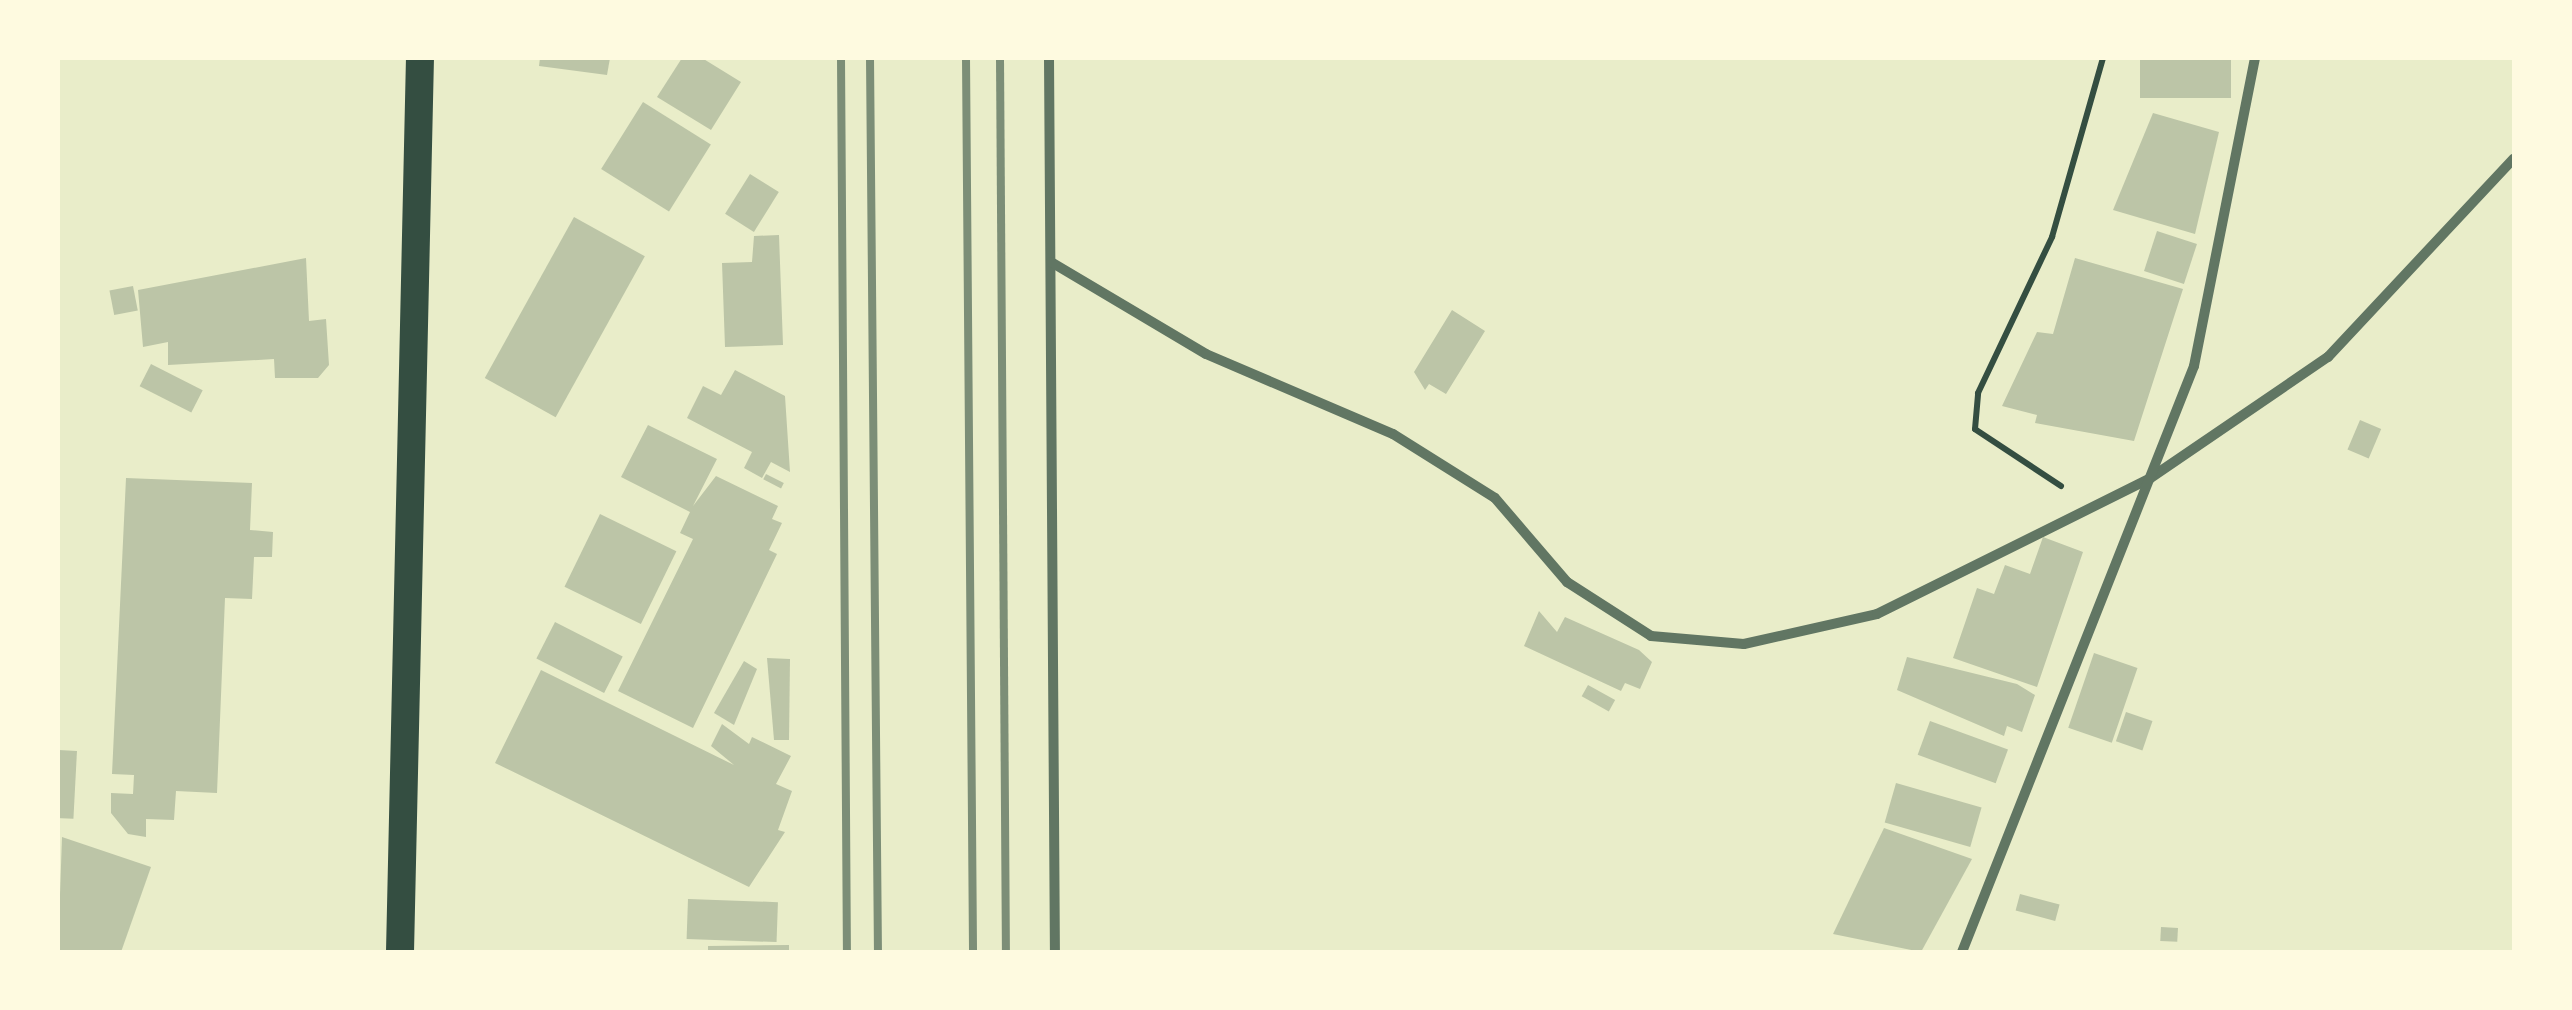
<!DOCTYPE html>
<html>
<head>
<meta charset="utf-8">
<style>
	body { margin:0 }
	#map { position:relative; width:2572px; height:1010px; overflow:hidden; background:#e9edc9; font-family:"Work Sans",sans-serif }
	div>[style] { position:absolute }
	.building>* { inset:0; background:#bcc5a7; transform-origin:0 0 }
	.path>* { height:6px; margin:-3px; padding:0 3px; transform-origin:3px; border-radius:3px; background:#344e41 }
	.minor>* { height:10px; margin:-5px; padding:0 5px; transform-origin:5px; border-radius:5px; background:#617663 }
	.trunk>* { height:28px; margin:-14px; padding:0 14px; transform-origin:14px; border-radius:14px; background:#344e41 }
	.rail>* { height:8px; margin:-4px; padding:0 4px; transform-origin:4px; border-radius:4px; background:#7c8e77 }
	span { translate:-50% -50%; white-space:nowrap; text-align:center; line-height:1.15; -webkit-text-stroke:8px #fefae0; paint-order:stroke }
	.frame { position:absolute; inset:0; border:60px solid #fefae0; pointer-events:none }
</style>
</head>
<body>
<div id="map">
	<div class="building">
		<i style="clip-path:polygon(540px 58px,610px 58px,607px 75px,539px 66px)"></i>
		<i style="clip-path:polygon(682px 58px,702px 58px,741px 82px,711px 130px,657px 97px)"></i>
		<i style="left:2140px;top:58px;width:91px;height:40px"></i>
		<i style="left:643px;top:102px;width:80px;height:79px;rotate:32deg"></i>
		<i style="clip-path:polygon(2153px 113px,2219px 132px,2195px 234px,2113px 210px)"></i>
		<i style="left:750px;top:174px;width:34px;height:47px;rotate:32deg"></i>
		<i style="left:574px;top:217px;width:81px;height:184px;rotate:29deg"></i>
		<i style="left:2157px;top:231px;width:42px;height:42px;rotate:18deg"></i>
		<i style="clip-path:polygon(779px 235px,783px 345px,725px 347px,722px 263px,752px 262px,754px 236px)"></i>
		<i style="clip-path:polygon(306px 258px,309px 321px,326px 319px,329px 365px,318px 378px,275px 378px,274px 359px,168px 365px,168px 342px,143px 347px,138px 290px)"></i>
		<i style="clip-path:polygon(2075px 258px,2183px 289px,2134px 441px,2035px 423px,2037px 415px,2002px 406px,2037px 332px,2053px 334px)"></i>
		<i style="left:133px;top:286px;width:25px;height:24px;rotate:79deg"></i>
		<i style="clip-path:polygon(1452px 310px,1485px 331px,1446px 394px,1429px 384px,1425px 390px,1414px 372px)"></i>
		<i style="left:151px;top:364px;width:58px;height:25px;rotate:27deg"></i>
		<i style="clip-path:polygon(735px 370px,785px 396px,790px 472px,771px 462px,762px 478px,744px 468px,752px 452px,687px 418px,703px 386px,721px 395px)"></i>
		<i style="left:2360px;top:420px;width:23px;height:32px;rotate:23deg"></i>
		<i style="clip-path:polygon(648px 425px,717px 459px,693px 506px,716px 476px,778px 506px,772px 519px,782px 523px,769px 550px,777px 554px,693px 728px,618px 691px,693px 539px,680px 533px,690px 512px,621px 477px)"></i>
		<i style="left:766px;top:474px;width:20px;height:6px;rotate:27deg"></i>
		<i style="clip-path:polygon(126px 478px,252px 483px,250px 530px,273px 532px,272px 557px,254px 557px,252px 599px,225px 598px,217px 793px,176px 791px,174px 820px,146px 819px,146px 837px,128px 834px,111px 813px,111px 793px,133px 794px,134px 775px,112px 774px)"></i>
		<i style="left:600px;top:514px;width:85px;height:81px;rotate:26deg"></i>
		<i style="clip-path:polygon(2043px 537px,2083px 552px,2037px 687px,1953px 658px,1977px 588px,1994px 594px,2005px 565px,2030px 574px)"></i>
		<i style="clip-path:polygon(1539px 611px,1557px 632px,1565px 617px,1639px 650px,1652px 662px,1640px 689px,1625px 683px,1621px 691px,1524px 646px)"></i>
		<i style="left:555px;top:622px;width:76px;height:41px;rotate:27deg"></i>
		<i style="left:2094px;top:653px;width:46px;height:79px;rotate:19deg"></i>
		<i style="clip-path:polygon(1907px 657px,2017px 684px,2035px 695px,2022px 732px,2007px 726px,2004px 736px,1897px 690px)"></i>
		<i style="clip-path:polygon(767px 658px,790px 659px,789px 740px,774px 740px)"></i>
		<i style="clip-path:polygon(744px 661px,757px 669px,734px 725px,714px 713px)"></i>
		<i style="clip-path:polygon(541px 670px,734px 765px,711px 746px,722px 724px,749px 744px,752px 737px,791px 756px,776px 784px,792px 791px,778px 830px,785px 832px,749px 887px,495px 763px)"></i>
		<i style="left:1588px;top:685px;width:31px;height:13px;rotate:29deg"></i>
		<i style="left:2126px;top:712px;width:28px;height:31px;rotate:19deg"></i>
		<i style="left:1930px;top:721px;width:83px;height:36px;rotate:20deg"></i>
		<i style="left:59px;top:750px;width:18px;height:68px;rotate:3deg"></i>
		<i style="left:1896px;top:783px;width:89px;height:41px;rotate:16deg"></i>
		<i style="clip-path:polygon(1884px 828px,1972px 859px,1921px 952px,1833px 934px)"></i>
		<i style="clip-path:polygon(62px 837px,151px 867px,121px 952px,58px 952px)"></i>
		<i style="left:2020px;top:894px;width:41px;height:17px;rotate:15deg"></i>
		<i style="left:688px;top:899px;width:90px;height:40px;rotate:2deg"></i>
		<i style="left:2161px;top:927px;width:17px;height:14px;rotate:3deg"></i>
		<i style="clip-path:polygon(789px 945px,789px 952px,708px 952px,708px 946px)"></i>
	</div>
	<div class="path">
		<i style="left:2061px;top:486px;width:103px;rotate:-146.5deg"></i>
		<i style="left:1975px;top:429px;width:36px;rotate:-85deg"></i>
		<i style="left:1978px;top:393px;width:173px;rotate:-64.6deg"></i>
		<i style="left:2052px;top:237px;width:186px;rotate:-74.1deg"></i>
	</div>
	<div class="minor">
		<i style="left:1049px;top:58px;width:894px;rotate:89.62deg"></i>
		<i style="left:1051px;top:262px;width:180px;rotate:30.7deg"></i>
		<i style="left:1206px;top:354px;width:203px;rotate:23.2deg"></i>
		<i style="left:1393px;top:434px;width:120px;rotate:32.1deg"></i>
		<i style="left:1495px;top:498px;width:111px;rotate:49.4deg"></i>
		<i style="left:1567px;top:582px;width:100px;rotate:32.7deg"></i>
		<i style="left:1651px;top:636px;width:93px;rotate:4.9deg"></i>
		<i style="left:1744px;top:644px;width:136px;rotate:-12.7deg"></i>
		<i style="left:1877px;top:614px;width:304px;rotate:-26.4deg"></i>
		<i style="left:2149px;top:479px;width:217px;rotate:-34.3deg"></i>
		<i style="left:2328px;top:357px;width:272px;rotate:-46.9deg"></i>
		<i style="left:1962px;top:952px;width:630px;rotate:-68.4deg"></i>
		<i style="left:2194px;top:366px;width:314px;rotate:-78.8deg"></i>
	</div>
	<div class="trunk">
		<i style="left:400px;top:952px;width:894px;rotate:-88.72deg"></i>
	</div>
	<div class="rail">
		<i style="left:841px;top:58px;width:894px;rotate:89.62deg"></i>
		<i style="left:870px;top:58px;width:894px;rotate:89.49deg"></i>
		<i style="left:966px;top:58px;width:894px;rotate:89.55deg"></i>
		<i style="left:1000px;top:58px;width:894px;rotate:89.62deg"></i>
	</div>
	<div class="frame"></div>
</div>
</body>
</html>
